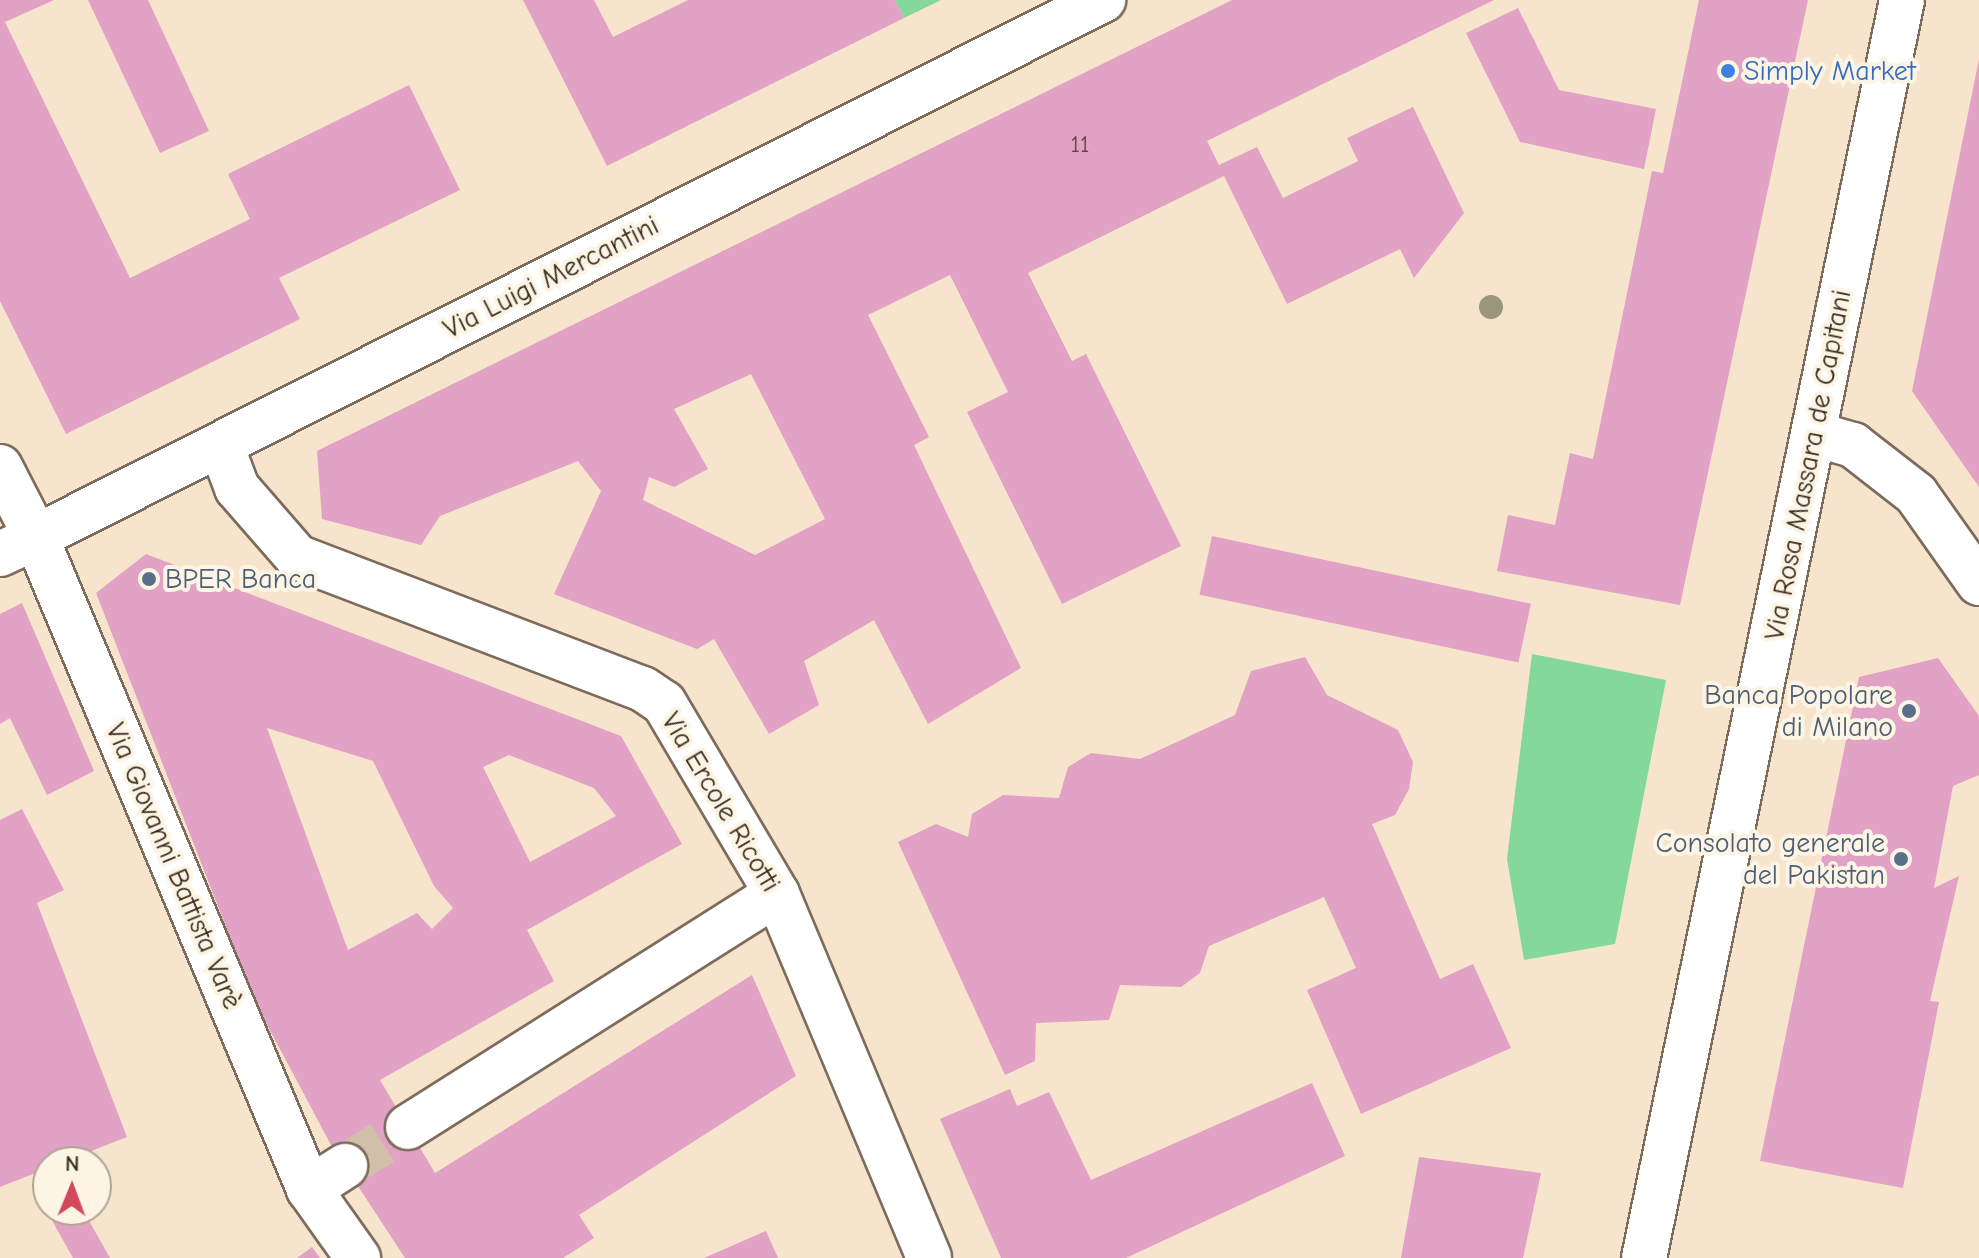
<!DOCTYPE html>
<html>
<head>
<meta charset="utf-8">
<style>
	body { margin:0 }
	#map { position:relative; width:1979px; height:1258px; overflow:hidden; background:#f7e4cc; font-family:"Comic Neue",sans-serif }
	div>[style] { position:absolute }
	.green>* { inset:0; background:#83d89a }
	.building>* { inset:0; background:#e2a2c5; transform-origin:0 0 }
	.minor-tunnel>* { height:44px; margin-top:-22px; transform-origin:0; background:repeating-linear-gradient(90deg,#d1bfa9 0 44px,transparent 0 66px) }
	.roads { filter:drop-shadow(2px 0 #7d6b5b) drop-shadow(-2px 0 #7d6b5b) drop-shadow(0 2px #7d6b5b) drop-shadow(0 -2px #7d6b5b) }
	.minor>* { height:44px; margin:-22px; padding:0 22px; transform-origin:22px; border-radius:22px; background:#fff }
	.tertiary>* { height:44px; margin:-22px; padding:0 22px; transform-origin:22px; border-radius:22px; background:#fff }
	.trees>* { width:24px; height:24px; margin:-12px; border-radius:50%; background:#9a967d }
	.dots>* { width:22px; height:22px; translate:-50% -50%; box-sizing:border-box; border:4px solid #fcf5e5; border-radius:50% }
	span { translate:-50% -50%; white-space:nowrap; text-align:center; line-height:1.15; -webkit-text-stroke:8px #fcf5e5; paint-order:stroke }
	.number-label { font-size:24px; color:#654848 }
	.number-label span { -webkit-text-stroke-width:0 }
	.shop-label { font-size:28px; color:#366cbe }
	.left { translate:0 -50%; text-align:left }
	.street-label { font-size:28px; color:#3b2a1e }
	.service-label { font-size:28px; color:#4e5e75 }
	.right { translate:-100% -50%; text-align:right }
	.north { position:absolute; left:32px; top:1146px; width:80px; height:80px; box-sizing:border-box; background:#fcf5e5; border:2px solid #afa495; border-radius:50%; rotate:1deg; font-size:22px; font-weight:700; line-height:32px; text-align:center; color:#3b2a1e }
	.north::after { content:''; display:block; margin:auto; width:28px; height:36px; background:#d1495b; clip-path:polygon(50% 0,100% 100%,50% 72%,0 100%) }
</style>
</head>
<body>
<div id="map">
	<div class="green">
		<i style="clip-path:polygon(895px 0,941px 0,904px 18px)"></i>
		<i style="clip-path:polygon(1532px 654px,1666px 680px,1615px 944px,1524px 960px,1507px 859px)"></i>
	</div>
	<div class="building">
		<i style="clip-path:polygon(0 0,54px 0,5px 22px,130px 278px,250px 219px,228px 174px,409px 85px,460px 190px,279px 278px,300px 319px,66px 434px,0 301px)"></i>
		<i style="clip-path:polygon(88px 0,148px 0,209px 131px,160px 153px)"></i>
		<i style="clip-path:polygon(523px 0,594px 0,613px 37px,688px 0,895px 0,904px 18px,607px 166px)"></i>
		<i style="clip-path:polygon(evenodd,1232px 0,1494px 0,1207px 141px,1219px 165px,1257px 147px,1283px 198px,1358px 161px,1347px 138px,1413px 107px,1464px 213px,1414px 278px,1400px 249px,1287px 304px,1224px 176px,1028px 273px,1072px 361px,1086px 354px,1181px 546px,1062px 604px,967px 412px,1008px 392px,950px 275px,868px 315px,929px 437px,914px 445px,1021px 668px,928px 724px,874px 620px,804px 661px,819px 705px,769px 734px,714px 639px,697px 649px,554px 594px,601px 491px,578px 461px,440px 516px,421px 545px,322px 519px,317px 451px,1232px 0,751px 374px,825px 519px,755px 555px,643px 500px,649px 477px,674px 487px,708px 469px,674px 409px,751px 374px)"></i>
		<i style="clip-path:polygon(1699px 0,1808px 0,1680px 605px,1497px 571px,1508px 515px,1555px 525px,1570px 453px,1593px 459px,1652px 171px,1663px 173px)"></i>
		<i style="clip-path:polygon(1518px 8px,1559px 90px,1656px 109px,1644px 169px,1520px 142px,1466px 33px)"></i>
		<i style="clip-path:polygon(1979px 59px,1979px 487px,1912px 391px)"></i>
		<i style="left:1212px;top:536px;width:326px;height:60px;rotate:12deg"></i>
		<i style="clip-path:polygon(evenodd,146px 554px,621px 736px,682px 844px,527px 930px,554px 981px,380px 1080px,435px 1173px,752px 975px,796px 1076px,579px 1215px,594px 1238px,563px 1258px,405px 1258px,331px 1145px,256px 1004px,96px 593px,146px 554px,267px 728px,373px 761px,434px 886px,453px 908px,432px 929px,417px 913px,348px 950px,267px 728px,146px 554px,509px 755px,594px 788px,616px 816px,530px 862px,483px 767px,509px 755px)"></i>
		<i style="clip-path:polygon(22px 603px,94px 771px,47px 795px,10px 718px,0 724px,0 614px)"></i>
		<i style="clip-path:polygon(1305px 657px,1327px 695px,1398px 730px,1413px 762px,1409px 789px,1395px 815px,1372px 824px,1440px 979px,1473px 964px,1511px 1048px,1361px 1114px,1307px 990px,1356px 968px,1324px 897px,1209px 946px,1200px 973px,1181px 987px,1120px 985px,1109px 1020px,1036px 1023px,1035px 1061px,1005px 1075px,898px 842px,936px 824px,968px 837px,972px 814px,1003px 795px,1059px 798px,1068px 767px,1091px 753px,1140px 759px,1235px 715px,1251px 671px)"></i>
		<i style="clip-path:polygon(1938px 658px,1979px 716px,1979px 775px,1953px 786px,1934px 888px,1959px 876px,1930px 1001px,1939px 1002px,1903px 1188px,1760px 1161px,1859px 677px)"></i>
		<i style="clip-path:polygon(22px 809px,64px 890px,37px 903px,127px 1137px,0 1187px,0 820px)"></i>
		<i style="clip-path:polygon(1312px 1083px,1345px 1156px,1126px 1258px,1001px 1258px,940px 1119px,1010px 1089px,1017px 1106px,1049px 1092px,1091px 1180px)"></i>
		<i style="clip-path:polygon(1419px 1157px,1541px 1173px,1523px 1258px,1401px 1258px)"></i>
		<i style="clip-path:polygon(48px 1176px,48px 1210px,83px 1210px,110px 1258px,73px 1258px,32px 1185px)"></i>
		<i style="clip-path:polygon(766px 1231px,778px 1258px,704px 1258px)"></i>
		<i style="clip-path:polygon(312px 1247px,320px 1258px,297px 1258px)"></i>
	</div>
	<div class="minor-tunnel">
		<i style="left:345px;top:1166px;width:74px;rotate:-31.8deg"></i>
	</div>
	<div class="roads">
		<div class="minor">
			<i style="left:1814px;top:434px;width:41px;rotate:15.8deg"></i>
			<i style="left:1853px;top:445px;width:80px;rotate:37.9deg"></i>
			<i style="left:1916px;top:494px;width:109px;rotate:54.7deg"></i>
			<i style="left:221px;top:445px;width:46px;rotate:69.6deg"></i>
			<i style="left:237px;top:488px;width:91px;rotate:49deg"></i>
			<i style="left:297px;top:557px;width:370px;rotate:20.9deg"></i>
			<i style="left:643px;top:689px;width:25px;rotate:34deg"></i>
			<i style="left:664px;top:703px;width:222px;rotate:59.4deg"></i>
			<i style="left:777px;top:894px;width:394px;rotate:67.3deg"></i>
			<i style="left:0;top:554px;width:40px;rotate:-25deg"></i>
			<i style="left:408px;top:1127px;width:436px;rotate:-32.3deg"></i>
			<i style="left:309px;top:1189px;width:43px;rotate:-32.6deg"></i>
			<i style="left:1644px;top:1258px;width:1284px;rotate:-78.41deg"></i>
		</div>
		<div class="tertiary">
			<i style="left:0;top:467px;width:79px;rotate:62.8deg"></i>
			<i style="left:36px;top:537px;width:707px;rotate:67.28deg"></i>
			<i style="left:309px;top:1189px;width:85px;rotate:54.6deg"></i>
			<i style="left:36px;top:537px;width:1195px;rotate:-26.72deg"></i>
		</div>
	</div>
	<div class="trees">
		<i style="left:1491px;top:307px"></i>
	</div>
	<div class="dots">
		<i style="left:1728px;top:71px;background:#3f7fe0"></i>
		<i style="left:149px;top:579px;background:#5c6f8a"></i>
		<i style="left:1909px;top:711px;background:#5c6f8a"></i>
		<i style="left:1901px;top:859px;background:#5c6f8a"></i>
	</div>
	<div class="number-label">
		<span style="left:1080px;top:145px">11</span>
	</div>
	<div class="shop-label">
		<span class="left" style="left:1744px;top:71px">Simply Market</span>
	</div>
	<div class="street-label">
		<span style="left:551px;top:277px;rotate:-27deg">Via Luigi Mercantini</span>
		<span style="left:1808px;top:465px;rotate:-79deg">Via Rosa Massara de Capitani</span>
		<span style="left:721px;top:802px;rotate:59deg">Via Ercole Ricotti</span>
		<span style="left:174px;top:866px;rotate:67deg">Via Giovanni Battista Varè</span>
	</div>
	<div class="service-label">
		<span class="left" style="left:165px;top:579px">BPER Banca</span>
		<span class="right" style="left:1893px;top:711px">Banca Popolare<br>di Milano</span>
		<span class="right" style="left:1885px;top:859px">Consolato generale<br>del Pakistan</span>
	</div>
	<div class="north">N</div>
</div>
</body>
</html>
